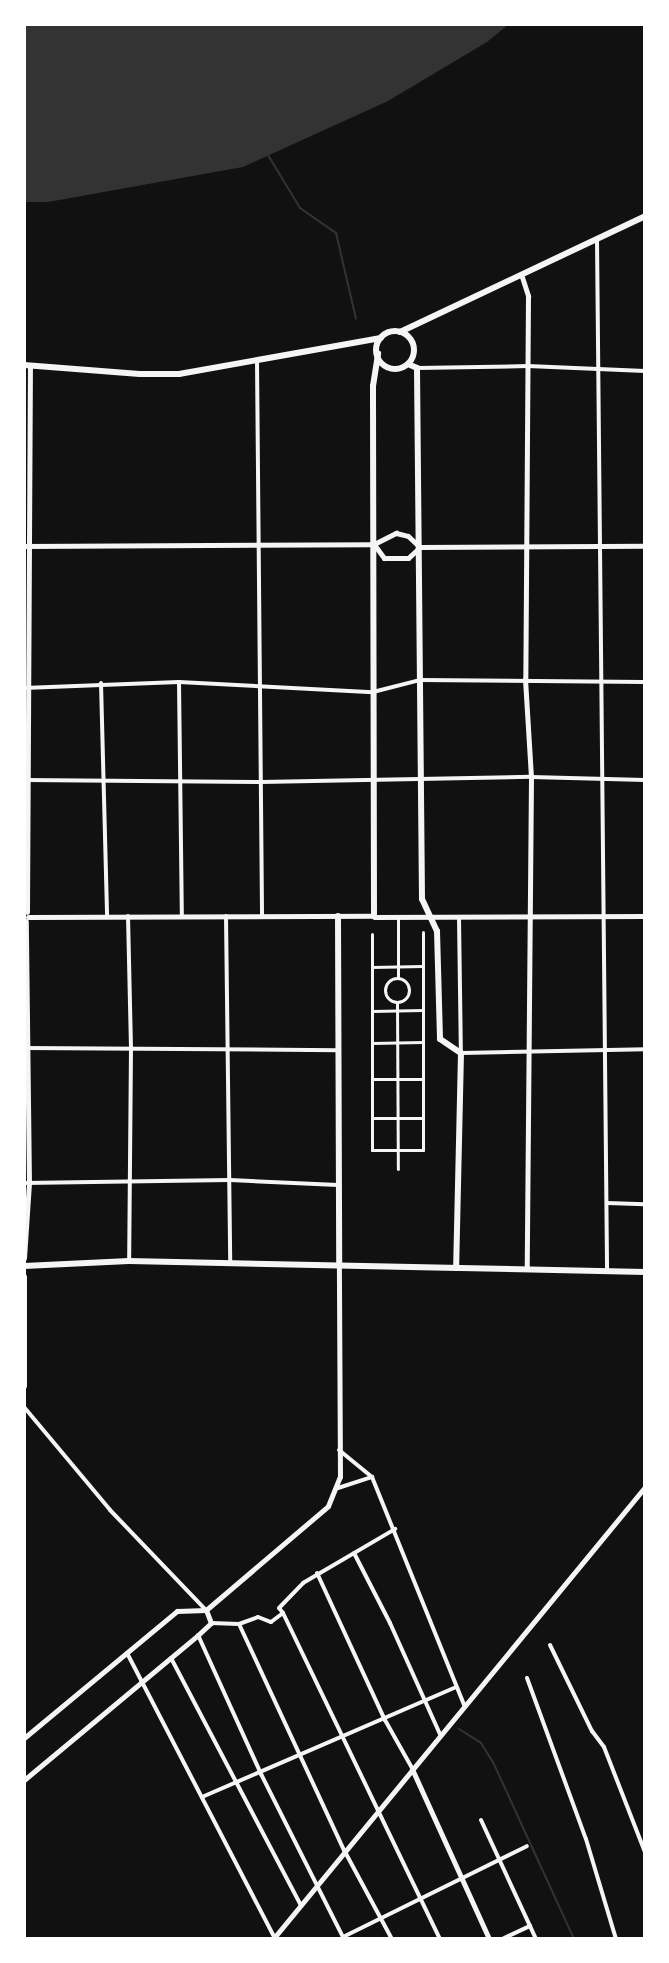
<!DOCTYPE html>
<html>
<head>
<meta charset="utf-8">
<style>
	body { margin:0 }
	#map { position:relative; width:669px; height:1963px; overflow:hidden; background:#111; font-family:Georgia,serif }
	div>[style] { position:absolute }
	.water>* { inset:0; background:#333 }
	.stream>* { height:2px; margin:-1px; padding:0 1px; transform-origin:1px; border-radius:1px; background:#333 }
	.pedestrian>* { height:3px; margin:-1.5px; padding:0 1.5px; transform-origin:1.5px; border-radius:1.5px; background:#f5f5f5 }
	.pedestrian>.ring { margin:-1.5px; padding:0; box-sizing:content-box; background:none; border:3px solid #f5f5f5; border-radius:50% }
	.minor>* { height:4px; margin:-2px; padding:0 2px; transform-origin:2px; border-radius:2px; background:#f5f5f5 }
	.tertiary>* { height:5px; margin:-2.5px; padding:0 2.5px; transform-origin:2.5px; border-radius:2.5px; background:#f5f5f5 }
	.secondary>* { height:6px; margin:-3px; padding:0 3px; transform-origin:3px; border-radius:3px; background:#f5f5f5 }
	.secondary>.ring { margin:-3px; padding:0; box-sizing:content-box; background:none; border:6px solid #f5f5f5; border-radius:50% }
	span { translate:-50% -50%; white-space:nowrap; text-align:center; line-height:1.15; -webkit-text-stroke:8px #fff; paint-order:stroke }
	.frame { position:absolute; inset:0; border:26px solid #fff; pointer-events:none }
</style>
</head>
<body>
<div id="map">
	<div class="water">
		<i style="clip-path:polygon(24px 24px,509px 24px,487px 42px,388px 101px,243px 167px,48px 202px,24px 202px)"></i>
	</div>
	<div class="stream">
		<i style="left:268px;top:155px;width:62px;rotate:58.9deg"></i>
		<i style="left:300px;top:208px;width:44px;rotate:34.8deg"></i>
		<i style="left:336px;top:233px;width:88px;rotate:76.9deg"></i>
		<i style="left:459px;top:1729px;width:26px;rotate:32deg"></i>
		<i style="left:481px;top:1743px;width:22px;rotate:58deg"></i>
		<i style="left:493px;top:1762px;width:195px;rotate:65.4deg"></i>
	</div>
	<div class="pedestrian">
		<i style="left:398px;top:918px;width:60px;rotate:90deg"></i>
		<i style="left:372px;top:934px;width:216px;rotate:90deg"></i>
		<i style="left:372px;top:1150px;width:51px"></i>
		<i style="left:423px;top:1150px;width:218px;rotate:-90deg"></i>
		<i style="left:372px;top:967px;width:51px;rotate:-1.1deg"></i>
		<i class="ring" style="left:385px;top:978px;width:21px;height:21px"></i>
		<i style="left:397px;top:1003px;width:166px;rotate:89.7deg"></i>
		<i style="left:372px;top:1011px;width:51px;rotate:-1.1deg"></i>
		<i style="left:372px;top:1043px;width:51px;rotate:-1.1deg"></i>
		<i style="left:372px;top:1079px;width:51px"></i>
		<i style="left:372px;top:1118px;width:51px"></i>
	</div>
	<div class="minor">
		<i style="left:597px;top:240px;width:1031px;rotate:89.44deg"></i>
		<i style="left:257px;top:361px;width:554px;rotate:89.48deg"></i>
		<i style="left:417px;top:368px;width:111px;rotate:-1deg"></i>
		<i style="left:528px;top:366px;width:117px;rotate:2.4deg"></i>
		<i style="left:179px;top:682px;width:233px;rotate:89.3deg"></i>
		<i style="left:101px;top:683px;width:232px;rotate:88.5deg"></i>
		<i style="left:24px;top:688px;width:155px;rotate:-2.2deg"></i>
		<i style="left:179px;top:682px;width:194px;rotate:3deg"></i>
		<i style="left:373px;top:692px;width:49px;rotate:-14.3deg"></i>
		<i style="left:420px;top:680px;width:225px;rotate:0.5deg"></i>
		<i style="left:24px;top:780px;width:237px;rotate:0.5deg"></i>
		<i style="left:261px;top:782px;width:270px;rotate:-1.1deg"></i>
		<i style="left:531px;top:777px;width:114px;rotate:1.5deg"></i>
		<i style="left:128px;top:916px;width:132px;rotate:88.7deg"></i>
		<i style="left:131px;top:1048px;width:213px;rotate:90.5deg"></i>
		<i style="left:226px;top:916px;width:348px;rotate:89.3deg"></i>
		<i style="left:459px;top:918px;width:135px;rotate:89.2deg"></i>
		<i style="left:461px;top:1053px;width:184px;rotate:-1.2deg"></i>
		<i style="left:24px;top:1048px;width:314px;rotate:0.4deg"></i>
		<i style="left:24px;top:1183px;width:206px;rotate:-0.8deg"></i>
		<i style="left:230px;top:1180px;width:108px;rotate:2.7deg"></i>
		<i style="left:607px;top:1203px;width:38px;rotate:2deg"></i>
		<i style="left:24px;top:1407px;width:134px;rotate:50.1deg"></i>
		<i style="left:110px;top:1510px;width:139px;rotate:46.2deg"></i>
		<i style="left:339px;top:1450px;width:43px;rotate:39.3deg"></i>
		<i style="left:372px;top:1477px;width:246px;rotate:68deg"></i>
		<i style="left:338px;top:1488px;width:36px;rotate:-18deg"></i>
		<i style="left:354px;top:1553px;width:79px;rotate:62.8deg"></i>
		<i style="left:390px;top:1623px;width:122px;rotate:65.8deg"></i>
		<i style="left:317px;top:1573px;width:162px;rotate:65.2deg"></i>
		<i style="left:385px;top:1720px;width:55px;rotate:60.6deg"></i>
		<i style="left:283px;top:1613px;width:362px;rotate:64.3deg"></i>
		<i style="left:211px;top:1623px;width:28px;rotate:2deg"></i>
		<i style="left:239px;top:1624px;width:20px;rotate:-20deg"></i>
		<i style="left:258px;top:1617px;width:14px;rotate:21deg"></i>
		<i style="left:271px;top:1622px;width:15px;rotate:-37deg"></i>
		<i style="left:283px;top:1613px;width:6px;rotate:-129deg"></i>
		<i style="left:279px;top:1608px;width:35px;rotate:-46deg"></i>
		<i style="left:303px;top:1583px;width:107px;rotate:-30.4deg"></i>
		<i style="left:239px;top:1624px;width:249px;rotate:65.1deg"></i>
		<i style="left:344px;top:1850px;width:101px;rotate:61.7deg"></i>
		<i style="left:198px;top:1635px;width:153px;rotate:65.6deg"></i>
		<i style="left:261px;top:1774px;width:185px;rotate:63.3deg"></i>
		<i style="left:550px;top:1645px;width:96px;rotate:64deg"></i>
		<i style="left:592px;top:1731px;width:20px;rotate:53deg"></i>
		<i style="left:604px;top:1747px;width:113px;rotate:68.7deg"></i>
		<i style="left:127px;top:1653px;width:321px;rotate:62.6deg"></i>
		<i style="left:171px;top:1658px;width:280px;rotate:62.3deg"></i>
		<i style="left:527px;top:1678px;width:171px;rotate:69.9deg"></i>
		<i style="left:586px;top:1839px;width:104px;rotate:73.3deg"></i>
		<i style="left:202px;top:1797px;width:277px;rotate:-23.4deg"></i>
		<i style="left:481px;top:1820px;width:131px;rotate:65.2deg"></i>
		<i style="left:343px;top:1937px;width:205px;rotate:-26.3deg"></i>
		<i style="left:502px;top:1939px;width:31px;rotate:-25deg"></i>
	</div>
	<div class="tertiary">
		<i style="left:522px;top:277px;width:20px;rotate:72deg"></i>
		<i style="left:528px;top:296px;width:383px;rotate:90.4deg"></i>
		<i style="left:525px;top:679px;width:98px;rotate:86.5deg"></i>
		<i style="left:531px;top:777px;width:492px;rotate:90.5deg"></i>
		<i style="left:396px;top:533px;width:12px;rotate:14deg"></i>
		<i style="left:408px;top:536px;width:16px;rotate:43deg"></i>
		<i style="left:420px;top:547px;width:16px;rotate:137deg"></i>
		<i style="left:408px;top:558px;width:24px;rotate:180deg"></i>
		<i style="left:384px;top:558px;width:17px;rotate:-126deg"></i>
		<i style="left:374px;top:544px;width:25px;rotate:-27deg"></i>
		<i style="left:24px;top:546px;width:350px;rotate:-0.3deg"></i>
		<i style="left:420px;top:547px;width:225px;rotate:-0.3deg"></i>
		<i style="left:27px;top:912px;width:546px;rotate:-89.69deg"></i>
		<i style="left:28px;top:917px;width:346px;rotate:-0.2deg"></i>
		<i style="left:374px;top:917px;width:271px;rotate:-0.2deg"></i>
		<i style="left:24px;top:1258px;width:75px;rotate:-86.2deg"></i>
		<i style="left:29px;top:1183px;width:262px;rotate:-90.7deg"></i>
		<i style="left:24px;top:1738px;width:199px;rotate:-39.7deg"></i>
		<i style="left:177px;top:1611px;width:29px;rotate:-2deg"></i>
		<i style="left:206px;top:1610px;width:160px;rotate:-40.4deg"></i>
		<i style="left:328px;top:1506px;width:31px;rotate:-68deg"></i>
		<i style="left:340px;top:1477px;width:212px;rotate:-90.3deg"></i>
		<i style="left:412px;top:1769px;width:187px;rotate:65.6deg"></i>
		<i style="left:24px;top:1780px;width:226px;rotate:-39.8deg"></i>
		<i style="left:198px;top:1635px;width:18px;rotate:-43deg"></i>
		<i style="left:211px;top:1623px;width:14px;rotate:-111deg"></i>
		<i style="left:273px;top:1939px;width:585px;rotate:-50.55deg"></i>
	</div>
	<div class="secondary">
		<i class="ring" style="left:376px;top:331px;width:32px;height:32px"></i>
		<i style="left:400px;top:332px;width:271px;rotate:-25.3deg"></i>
		<i style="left:408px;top:364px;width:10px;rotate:24deg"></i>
		<i style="left:417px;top:368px;width:531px;rotate:89.46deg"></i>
		<i style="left:422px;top:899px;width:35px;rotate:65deg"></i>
		<i style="left:437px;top:931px;width:108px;rotate:88.4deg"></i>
		<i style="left:440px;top:1039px;width:25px;rotate:34deg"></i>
		<i style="left:461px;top:1053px;width:214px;rotate:91.3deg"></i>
		<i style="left:24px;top:365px;width:116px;rotate:4.4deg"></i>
		<i style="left:140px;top:374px;width:39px"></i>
		<i style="left:179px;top:374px;width:205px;rotate:-10.1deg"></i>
		<i style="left:338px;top:916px;width:348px;rotate:89.8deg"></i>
		<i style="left:374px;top:916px;width:530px;rotate:-90.11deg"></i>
		<i style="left:373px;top:386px;width:33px;rotate:-81deg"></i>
		<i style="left:24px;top:1266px;width:105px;rotate:-2.7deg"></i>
		<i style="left:129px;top:1261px;width:516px;rotate:1.22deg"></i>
		<i style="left:24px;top:1277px;width:109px;rotate:90deg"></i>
	</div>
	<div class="frame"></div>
</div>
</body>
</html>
